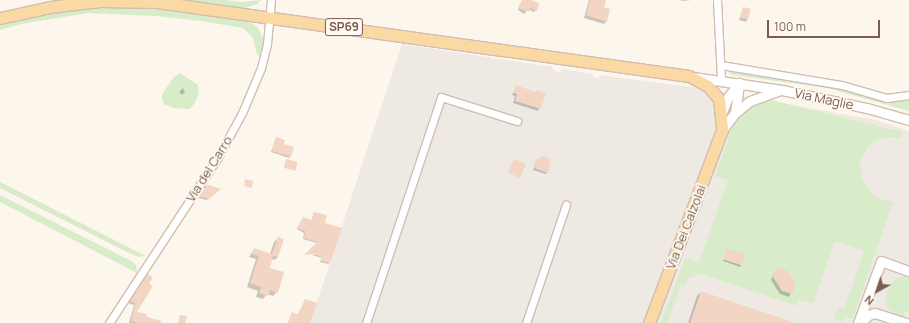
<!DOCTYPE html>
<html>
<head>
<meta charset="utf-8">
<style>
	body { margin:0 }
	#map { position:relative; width:909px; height:323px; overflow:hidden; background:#fdf6ec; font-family:Manrope,sans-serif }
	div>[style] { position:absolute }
	.industrial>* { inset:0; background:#efe9e4 }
	.green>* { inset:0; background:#d8ecc9 }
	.shadow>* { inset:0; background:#0003 }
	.building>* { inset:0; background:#f3d5c3; transform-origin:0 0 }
	.roads { filter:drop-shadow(1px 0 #d1beb0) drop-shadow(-1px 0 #d1beb0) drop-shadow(0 1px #d1beb0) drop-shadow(0 -1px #d1beb0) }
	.minor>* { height:7px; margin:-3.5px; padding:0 3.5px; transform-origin:3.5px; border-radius:3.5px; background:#fff }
	.tertiary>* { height:9px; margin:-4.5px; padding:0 4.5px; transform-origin:4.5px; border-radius:4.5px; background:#fff }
	.primary>* { height:11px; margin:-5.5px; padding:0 5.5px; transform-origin:5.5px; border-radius:5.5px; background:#fbd9a5 }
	span { translate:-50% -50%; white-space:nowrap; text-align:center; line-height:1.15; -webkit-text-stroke:3.5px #fffaf3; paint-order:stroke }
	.shield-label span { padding:1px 3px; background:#fffaf3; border:1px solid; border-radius:3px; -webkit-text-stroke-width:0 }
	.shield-label { font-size:12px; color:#7a5c4d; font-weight:700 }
	.street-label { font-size:13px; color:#7a5c4d }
	.north { position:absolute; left:857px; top:271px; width:40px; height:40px; -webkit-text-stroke:3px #fffaf3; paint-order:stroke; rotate:220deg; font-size:11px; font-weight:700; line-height:16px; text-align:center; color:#7a5c4d }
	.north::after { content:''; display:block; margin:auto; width:14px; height:18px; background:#7a5c4d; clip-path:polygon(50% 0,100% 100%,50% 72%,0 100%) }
	.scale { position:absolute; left:767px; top:20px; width:113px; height:18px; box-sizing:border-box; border:2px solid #7a5c4d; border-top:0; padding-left:5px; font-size:12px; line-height:14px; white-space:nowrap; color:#7a5c4d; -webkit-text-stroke:3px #fffaf3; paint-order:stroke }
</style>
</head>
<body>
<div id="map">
	<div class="industrial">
		<i style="clip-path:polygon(402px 44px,545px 66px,552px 66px,554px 71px,559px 73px,562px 69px,593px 74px,593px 77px,599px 78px,600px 75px,690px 87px,876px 120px,909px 131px,909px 323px,310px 323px)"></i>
	</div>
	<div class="green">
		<i style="clip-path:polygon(186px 0,227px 0,240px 2px,261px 0,257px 4px,245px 8px)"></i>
		<i style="clip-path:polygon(100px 7px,158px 9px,243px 20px,253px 24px,258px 28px,263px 38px,263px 49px,260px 56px,257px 55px,253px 38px,243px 28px,201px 21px,155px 16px,88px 13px,21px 24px,0 30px,0 24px,10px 22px,45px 14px)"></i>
		<i style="clip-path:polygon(727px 69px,832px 87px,888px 101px,897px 101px,909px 97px,909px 111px,827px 88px,733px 75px,729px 73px)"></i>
		<i style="clip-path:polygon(180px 73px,198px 85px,199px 93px,195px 103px,190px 109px,174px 108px,164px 104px,162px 100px,162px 94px,174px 77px)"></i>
		<i style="clip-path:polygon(763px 100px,771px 100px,903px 132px,900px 138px,890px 137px,875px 141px,868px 146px,860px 162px,862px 178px,870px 192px,878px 198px,893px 202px,853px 319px,845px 317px,843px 322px,835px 319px,834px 315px,839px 308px,844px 309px,864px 251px,835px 241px,813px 303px,799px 300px,796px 306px,701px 274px,689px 278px,685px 286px,681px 285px,667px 323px,661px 323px,685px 258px,699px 263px,728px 180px,715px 176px,732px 129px,745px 110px,753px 104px)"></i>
		<i style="clip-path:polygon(0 182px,146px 256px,139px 257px,129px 253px,0 188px)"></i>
		<i style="clip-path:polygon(0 195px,133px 262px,136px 265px,137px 273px,0 202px)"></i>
		<i style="clip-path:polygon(909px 275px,909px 313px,905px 312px,903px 318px,895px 315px,888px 308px,886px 303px,887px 291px,896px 278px)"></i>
	</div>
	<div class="shadow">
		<i style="clip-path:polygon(531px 0,536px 10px,534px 12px,528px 9px,524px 14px,518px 10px,522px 1px)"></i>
		<i style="clip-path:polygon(589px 0,605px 0,603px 8px,606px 22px,604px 24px,584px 18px)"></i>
		<i style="clip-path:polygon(681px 0,692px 0,681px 1px)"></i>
		<i style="clip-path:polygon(743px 8px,747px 20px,746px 22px,739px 20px)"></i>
		<i style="clip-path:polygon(517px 86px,534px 93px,545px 94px,538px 111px,513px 103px,515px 96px,512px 95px)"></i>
		<i style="clip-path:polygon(183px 88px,185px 92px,182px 95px,179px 92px)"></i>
		<i style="clip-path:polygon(276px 138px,290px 157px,289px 158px,271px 152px)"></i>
		<i style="clip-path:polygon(542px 156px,547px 172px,546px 174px,533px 170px,536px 161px,539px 160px)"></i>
		<i style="clip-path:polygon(205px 187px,218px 191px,207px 200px,198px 198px)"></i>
		<i style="clip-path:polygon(314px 213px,323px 224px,329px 263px,328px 264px,320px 262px,322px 258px,312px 255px,318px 254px,317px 243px,303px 239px,304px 233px,297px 229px,302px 220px,311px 221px)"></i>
		<i style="clip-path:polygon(278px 238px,278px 257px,274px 260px,271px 259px,268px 268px,277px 292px,273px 296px,267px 294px,263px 299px,256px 297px,258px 291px,247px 287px,256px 259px,249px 257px,254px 249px,270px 254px,274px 242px)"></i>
		<i style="clip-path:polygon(728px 250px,741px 265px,740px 267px,723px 261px)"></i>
		<i style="clip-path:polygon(777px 268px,795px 284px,789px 297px,780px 294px,771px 280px)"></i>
		<i style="clip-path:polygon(147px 277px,136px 312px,156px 321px,155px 323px,129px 323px,134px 305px,128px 303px)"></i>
		<i style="clip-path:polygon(701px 292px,792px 323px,688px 323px,697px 296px)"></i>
		<i style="clip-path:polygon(305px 300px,309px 323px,288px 323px,292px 313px,298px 315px)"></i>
	</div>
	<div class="building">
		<i style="clip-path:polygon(522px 0,531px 0,539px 3px,537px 11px,530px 8px,529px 12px,518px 8px)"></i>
		<i style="clip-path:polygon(590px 0,606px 0,604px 7px,610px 9px,607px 22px,586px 15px)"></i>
		<i style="left:743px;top:7px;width:8px;height:11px;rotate:14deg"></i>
		<i style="clip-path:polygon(516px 85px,535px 92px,536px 90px,546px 93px,541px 109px,515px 101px,517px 94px,514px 93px)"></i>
		<i style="clip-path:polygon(276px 137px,285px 140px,284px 144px,294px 147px,291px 157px,272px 151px)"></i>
		<i style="clip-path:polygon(541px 155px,550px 159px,549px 163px,551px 163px,548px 173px,534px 168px,537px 159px,540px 160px)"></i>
		<i style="left:286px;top:159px;width:12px;height:9px;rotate:14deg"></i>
		<i style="left:514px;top:159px;width:13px;height:15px;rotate:23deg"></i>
		<i style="clip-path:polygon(245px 179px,253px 181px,252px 188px,244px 186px)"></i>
		<i style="clip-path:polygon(206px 184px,221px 189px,209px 199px,198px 196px)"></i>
		<i style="clip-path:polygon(314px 212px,327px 215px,325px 223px,342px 228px,330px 263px,321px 261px,322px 257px,313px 254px,304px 255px,317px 242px,304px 238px,305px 231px,297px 228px,303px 217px,312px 220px)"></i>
		<i style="clip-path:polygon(278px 237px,284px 239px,278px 257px,273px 256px,270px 268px,284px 272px,278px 293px,270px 290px,268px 296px,259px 293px,261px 287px,250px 283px,259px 256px,252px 254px,254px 248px,272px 254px)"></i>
		<i style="left:727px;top:249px;width:19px;height:11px;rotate:18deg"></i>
		<i style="clip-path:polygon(777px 267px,788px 271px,796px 284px,793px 294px,782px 291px,773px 277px)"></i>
		<i style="clip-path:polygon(147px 274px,153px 277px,149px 284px,153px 286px,137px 312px,147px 314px,146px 317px,162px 321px,161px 323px,139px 323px,131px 321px,135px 303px,129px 301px)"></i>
		<i style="clip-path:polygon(701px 291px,792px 322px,792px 323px,690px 323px)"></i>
		<i style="clip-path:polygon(305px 299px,317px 303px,310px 323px,288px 323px,292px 312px,299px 315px)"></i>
		<i style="clip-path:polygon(180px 315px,187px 316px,185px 323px,178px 323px)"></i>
	</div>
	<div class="roads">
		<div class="minor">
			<i style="left:717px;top:0;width:80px;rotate:87.1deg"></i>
			<i style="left:721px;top:65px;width:123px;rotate:9.4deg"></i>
			<i style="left:842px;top:85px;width:47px;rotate:16.1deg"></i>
			<i style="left:887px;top:98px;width:22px;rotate:-8deg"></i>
			<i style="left:109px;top:323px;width:199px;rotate:-56.7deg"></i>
			<i style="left:218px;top:157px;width:50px;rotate:-61.4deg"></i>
			<i style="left:242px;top:113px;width:49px;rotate:-67.1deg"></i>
			<i style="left:261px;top:68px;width:25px;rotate:-76deg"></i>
			<i style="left:267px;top:44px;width:44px;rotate:-84.8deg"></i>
			<i style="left:366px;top:323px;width:238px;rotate:-71.6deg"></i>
			<i style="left:441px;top:97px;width:80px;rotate:17.5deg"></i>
			<i style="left:526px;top:323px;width:125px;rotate:-71.3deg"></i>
		</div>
		<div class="tertiary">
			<i style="left:693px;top:77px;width:90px;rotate:8.3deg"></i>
			<i style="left:782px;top:90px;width:87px;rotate:12deg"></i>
			<i style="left:867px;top:108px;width:44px;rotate:15.9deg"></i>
			<i style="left:722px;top:112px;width:16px;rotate:-68deg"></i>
			<i style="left:728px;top:97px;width:18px;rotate:-52deg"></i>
			<i style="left:735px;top:113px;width:30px;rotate:-82deg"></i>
			<i style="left:722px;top:130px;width:21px;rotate:-53deg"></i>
			<i style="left:735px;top:113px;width:19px;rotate:-39deg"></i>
			<i style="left:750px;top:101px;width:32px;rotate:-20deg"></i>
			<i style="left:858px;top:323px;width:66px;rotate:-69.6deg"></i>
			<i style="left:881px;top:261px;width:30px;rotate:20deg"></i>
			<i style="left:861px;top:323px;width:11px;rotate:-49deg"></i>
			<i style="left:868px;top:315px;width:7px;rotate:-16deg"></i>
			<i style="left:875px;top:313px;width:32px;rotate:18deg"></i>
		</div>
		<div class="primary">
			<i style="left:0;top:18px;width:51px;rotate:-12.4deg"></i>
			<i style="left:50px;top:7px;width:32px;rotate:-7deg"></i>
			<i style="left:82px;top:3px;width:19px;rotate:-6deg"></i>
			<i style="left:101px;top:1px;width:56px;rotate:1deg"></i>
			<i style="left:157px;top:2px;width:537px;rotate:7.92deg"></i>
			<i style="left:689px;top:76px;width:21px;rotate:28deg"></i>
			<i style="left:708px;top:86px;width:17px;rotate:50deg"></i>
			<i style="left:719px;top:99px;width:31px;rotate:84deg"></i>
			<i style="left:722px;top:130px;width:206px;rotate:110.7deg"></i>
		</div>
	</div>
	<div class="shield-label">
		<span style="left:344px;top:27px">SP69</span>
	</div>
	<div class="street-label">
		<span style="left:824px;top:99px;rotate:12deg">Via Maglie</span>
		<span style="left:209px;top:169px;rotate:-58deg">Via del Carro</span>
		<span style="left:686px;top:227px;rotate:-69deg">Via Dei Calzolai</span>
	</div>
	<div class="north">N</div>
	<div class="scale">100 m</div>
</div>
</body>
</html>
